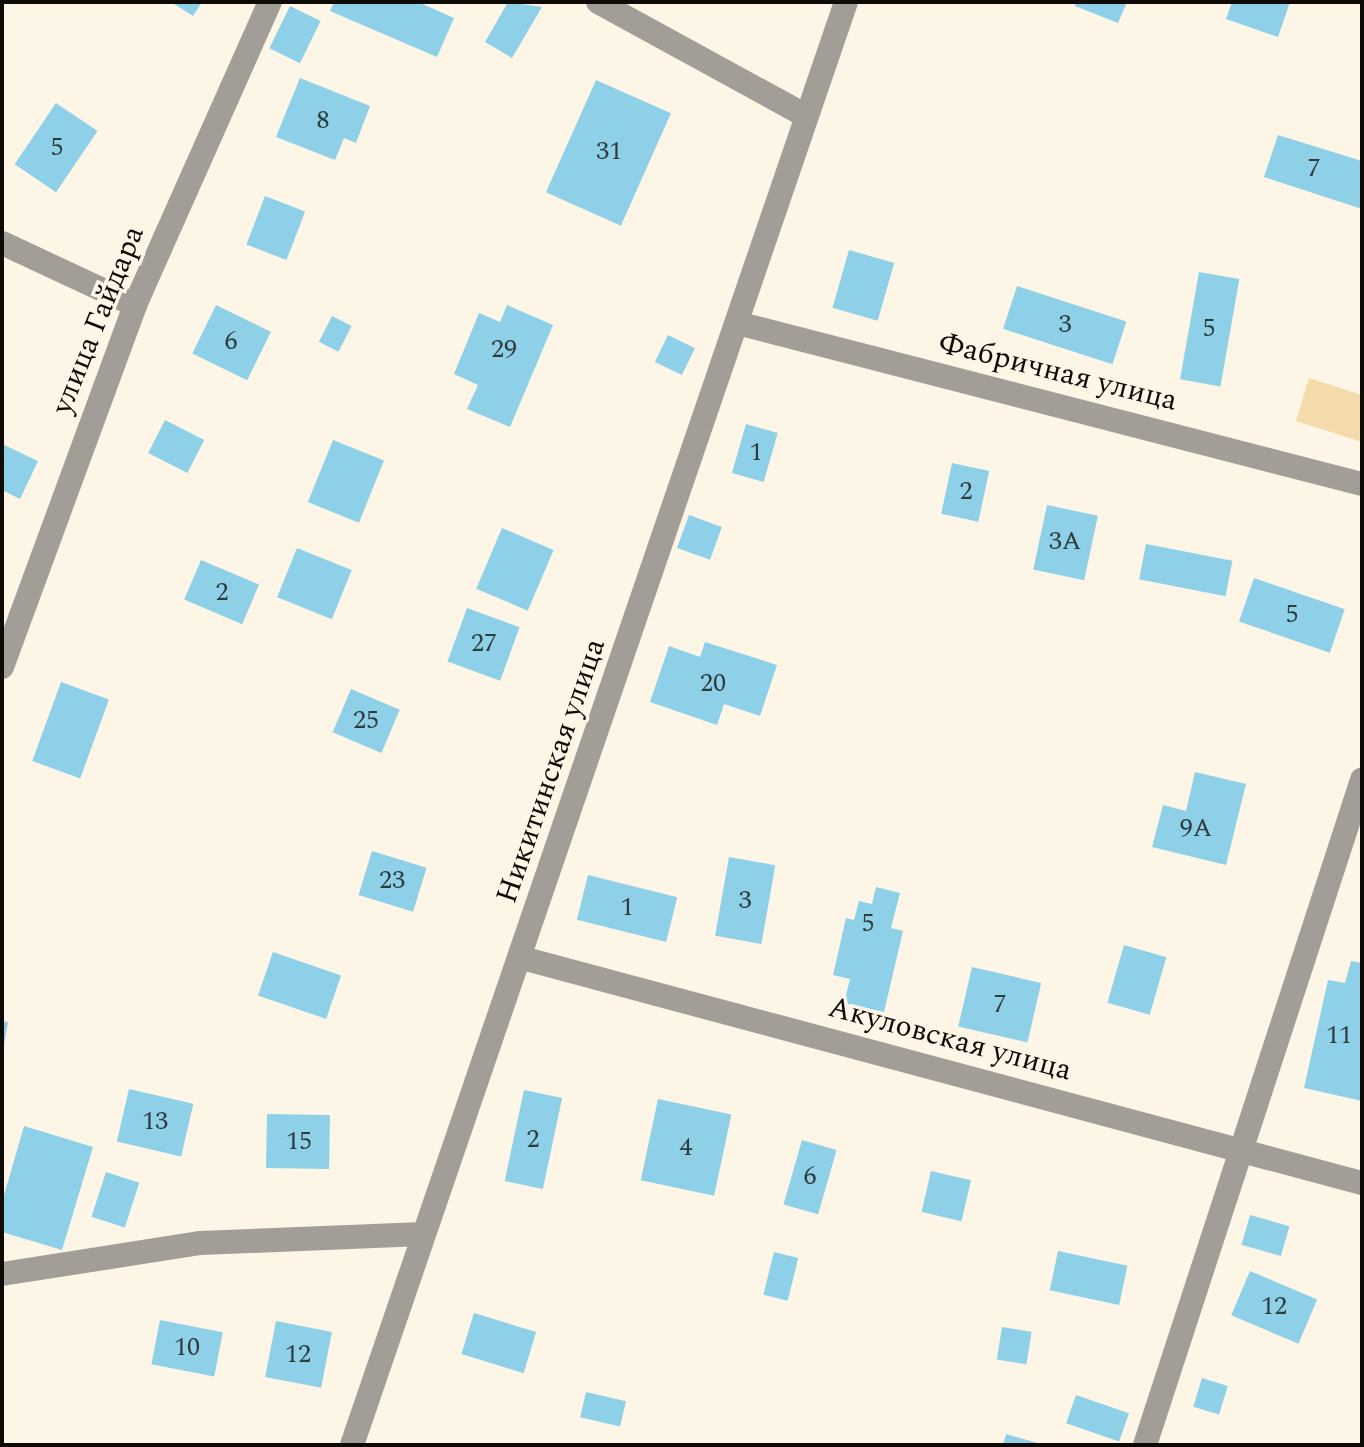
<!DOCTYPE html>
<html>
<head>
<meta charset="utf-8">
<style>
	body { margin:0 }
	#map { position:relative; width:1364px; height:1447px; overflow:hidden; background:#fdf6e7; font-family:Spectral,serif }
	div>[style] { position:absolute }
	.green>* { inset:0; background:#f5dbac }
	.building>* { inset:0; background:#8dd0e8; transform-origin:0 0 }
	.minor>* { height:24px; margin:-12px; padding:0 12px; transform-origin:12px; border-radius:12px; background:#a29e97 }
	span { translate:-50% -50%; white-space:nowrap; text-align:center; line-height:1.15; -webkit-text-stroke:7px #fdf6e7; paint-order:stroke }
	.number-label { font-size:26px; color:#2e3c3e }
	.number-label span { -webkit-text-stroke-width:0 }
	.street-label { font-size:30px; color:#0e0b06 }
	.frame { position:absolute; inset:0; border:4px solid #0e0b06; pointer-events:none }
</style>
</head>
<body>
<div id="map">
	<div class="green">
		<i style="clip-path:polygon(1309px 378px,1362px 395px,1362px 442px,1296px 421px)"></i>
	</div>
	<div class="building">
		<i style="clip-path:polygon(171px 2px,202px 2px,193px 16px)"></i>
		<i style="clip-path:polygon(334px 2px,418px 2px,454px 18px,437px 57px,330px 11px)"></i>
		<i style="clip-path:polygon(508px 2px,542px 7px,512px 58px,485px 42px)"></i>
		<i style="clip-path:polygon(1076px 2px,1127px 2px,1118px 23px,1075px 6px)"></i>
		<i style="clip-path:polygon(1232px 2px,1290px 2px,1278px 37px,1226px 19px)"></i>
		<i style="left:290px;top:6px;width:34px;height:47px;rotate:26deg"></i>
		<i style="clip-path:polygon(300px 78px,370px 106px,356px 143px,344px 138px,335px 160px,276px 137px)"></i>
		<i style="left:596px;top:80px;width:82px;height:123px;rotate:24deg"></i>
		<i style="left:56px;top:103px;width:50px;height:74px;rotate:34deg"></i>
		<i style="clip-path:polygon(1278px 135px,1362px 161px,1362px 209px,1264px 177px)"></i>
		<i style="left:265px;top:196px;width:43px;height:52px;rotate:21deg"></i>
		<i style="left:849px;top:250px;width:47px;height:60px;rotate:16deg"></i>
		<i style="left:1199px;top:272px;width:41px;height:109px;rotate:10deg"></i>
		<i style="left:1017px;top:286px;width:115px;height:45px;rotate:18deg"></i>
		<i style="left:216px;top:305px;width:61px;height:54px;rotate:26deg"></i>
		<i style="clip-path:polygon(507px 305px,553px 325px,510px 427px,467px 409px,478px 385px,454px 374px,479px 313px,500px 322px)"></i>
		<i style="left:332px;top:316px;width:22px;height:29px;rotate:27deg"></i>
		<i style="left:668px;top:335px;width:30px;height:30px;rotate:26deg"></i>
		<i style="left:165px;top:420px;width:44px;height:37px;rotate:27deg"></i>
		<i style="left:746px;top:424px;width:33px;height:51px;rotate:16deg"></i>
		<i style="left:333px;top:440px;width:55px;height:67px;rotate:22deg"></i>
		<i style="clip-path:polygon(2px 444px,38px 461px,20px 499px,2px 490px)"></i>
		<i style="left:952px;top:463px;width:38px;height:52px;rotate:12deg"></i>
		<i style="left:1047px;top:505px;width:52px;height:66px;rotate:12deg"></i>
		<i style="left:689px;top:515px;width:35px;height:35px;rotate:20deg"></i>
		<i style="left:502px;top:528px;width:56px;height:66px;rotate:23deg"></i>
		<i style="left:1146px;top:544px;width:88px;height:36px;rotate:11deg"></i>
		<i style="left:297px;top:548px;width:59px;height:53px;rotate:22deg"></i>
		<i style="left:201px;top:560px;width:63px;height:43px;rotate:23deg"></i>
		<i style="left:1254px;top:578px;width:96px;height:46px;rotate:19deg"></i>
		<i style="left:467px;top:608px;width:56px;height:57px;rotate:20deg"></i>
		<i style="clip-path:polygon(705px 642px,777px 665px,760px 716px,724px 704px,717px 725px,650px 702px,669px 646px,700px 657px)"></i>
		<i style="left:61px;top:682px;width:51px;height:84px;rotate:20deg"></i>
		<i style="left:351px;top:689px;width:53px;height:47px;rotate:23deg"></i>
		<i style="clip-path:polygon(1195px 772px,1246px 784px,1226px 865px,1152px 847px,1163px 805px,1186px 811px)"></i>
		<i style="left:372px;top:851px;width:57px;height:46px;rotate:17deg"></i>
		<i style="left:729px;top:857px;width:47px;height:80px;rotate:10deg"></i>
		<i style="left:588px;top:875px;width:92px;height:46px;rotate:14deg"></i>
		<i style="clip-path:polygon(876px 887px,900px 893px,891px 928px,903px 931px,884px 1012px,844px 1003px,850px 979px,833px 975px,846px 918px,854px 920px,859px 901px,872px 904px)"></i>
		<i style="left:1124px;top:945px;width:44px;height:60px;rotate:16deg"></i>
		<i style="left:273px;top:952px;width:72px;height:46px;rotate:19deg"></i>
		<i style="clip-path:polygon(1351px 961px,1362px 963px,1362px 1101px,1304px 1088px,1328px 980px,1345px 983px)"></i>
		<i style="left:972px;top:967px;width:71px;height:61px;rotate:13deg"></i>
		<i style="clip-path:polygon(2px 1021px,8px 1022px,4px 1045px,2px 1045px)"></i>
		<i style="left:129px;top:1089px;width:66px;height:54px;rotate:13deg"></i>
		<i style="left:524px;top:1090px;width:39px;height:93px;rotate:12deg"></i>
		<i style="left:658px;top:1099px;width:75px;height:83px;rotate:12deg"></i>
		<i style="left:267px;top:1114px;width:63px;height:54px;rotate:1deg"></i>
		<i style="clip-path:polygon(24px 1126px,93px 1147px,62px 1250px,2px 1232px,2px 1202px)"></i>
		<i style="left:802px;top:1140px;width:36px;height:67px;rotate:16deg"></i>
		<i style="left:931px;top:1171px;width:41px;height:42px;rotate:13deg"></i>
		<i style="left:106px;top:1172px;width:35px;height:47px;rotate:18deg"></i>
		<i style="left:1250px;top:1215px;width:41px;height:31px;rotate:16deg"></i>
		<i style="left:1058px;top:1251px;width:71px;height:40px;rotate:12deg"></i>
		<i style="left:774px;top:1252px;width:25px;height:44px;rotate:14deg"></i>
		<i style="left:1250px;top:1271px;width:73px;height:48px;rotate:23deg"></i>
		<i style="left:474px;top:1313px;width:65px;height:43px;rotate:17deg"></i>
		<i style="left:160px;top:1320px;width:64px;height:45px;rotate:11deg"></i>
		<i style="left:276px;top:1321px;width:57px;height:57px;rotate:11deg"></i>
		<i style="left:1002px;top:1327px;width:30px;height:33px;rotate:9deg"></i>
		<i style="left:1202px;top:1378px;width:27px;height:30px;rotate:17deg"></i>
		<i style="left:586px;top:1392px;width:41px;height:26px;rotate:13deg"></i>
		<i style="left:1076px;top:1395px;width:56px;height:30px;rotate:19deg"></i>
		<i style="clip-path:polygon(1006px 1434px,1041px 1444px,1041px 1445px,1003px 1445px)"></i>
	</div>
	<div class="minor">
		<i style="left:598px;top:2px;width:235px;rotate:28.7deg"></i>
		<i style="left:2px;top:243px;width:147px;rotate:25deg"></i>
		<i style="left:737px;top:323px;width:645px;rotate:14.45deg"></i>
		<i style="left:2px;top:667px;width:386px;rotate:-69.8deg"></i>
		<i style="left:135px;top:305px;width:332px;rotate:-66deg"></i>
		<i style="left:522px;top:958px;width:870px;rotate:15deg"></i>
		<i style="left:2px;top:1274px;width:201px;rotate:-8.9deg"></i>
		<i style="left:201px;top:1243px;width:222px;rotate:-2.3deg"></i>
		<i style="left:352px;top:1445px;width:1525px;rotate:-71.1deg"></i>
		<i style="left:1145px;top:1445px;width:700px;rotate:-71.93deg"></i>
	</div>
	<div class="number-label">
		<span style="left:323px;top:121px">8</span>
		<span style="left:57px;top:148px">5</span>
		<span style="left:609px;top:152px">31</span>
		<span style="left:1314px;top:169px">7</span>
		<span style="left:1065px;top:325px">3</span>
		<span style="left:1209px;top:329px">5</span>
		<span style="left:231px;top:342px">6</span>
		<span style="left:504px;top:350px">29</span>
		<span style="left:756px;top:453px">1</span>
		<span style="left:966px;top:492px">2</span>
		<span style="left:1065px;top:542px">3А</span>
		<span style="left:222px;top:593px">2</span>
		<span style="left:1292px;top:615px">5</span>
		<span style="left:484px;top:644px">27</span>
		<span style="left:713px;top:684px">20</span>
		<span style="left:366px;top:721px">25</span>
		<span style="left:1196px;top:829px">9А</span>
		<span style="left:392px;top:881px">23</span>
		<span style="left:745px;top:901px">3</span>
		<span style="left:627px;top:908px">1</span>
		<span style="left:868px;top:924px">5</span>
		<span style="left:1000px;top:1005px">7</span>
		<span style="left:1339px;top:1036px">11</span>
		<span style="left:155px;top:1122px">13</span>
		<span style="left:533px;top:1140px">2</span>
		<span style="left:299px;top:1142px">15</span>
		<span style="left:686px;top:1148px">4</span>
		<span style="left:810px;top:1177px">6</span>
		<span style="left:1274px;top:1307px">12</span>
		<span style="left:187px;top:1348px">10</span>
		<span style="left:298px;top:1355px">12</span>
	</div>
	<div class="street-label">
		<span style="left:98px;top:320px;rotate:-68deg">улица Гайдара</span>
		<span style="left:1058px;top:372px;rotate:14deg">Фабричная улица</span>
		<span style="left:551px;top:771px;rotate:-71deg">Никитинская улица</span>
		<span style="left:950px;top:1039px;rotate:15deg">Акуловская улица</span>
	</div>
	<div class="frame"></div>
</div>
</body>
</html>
